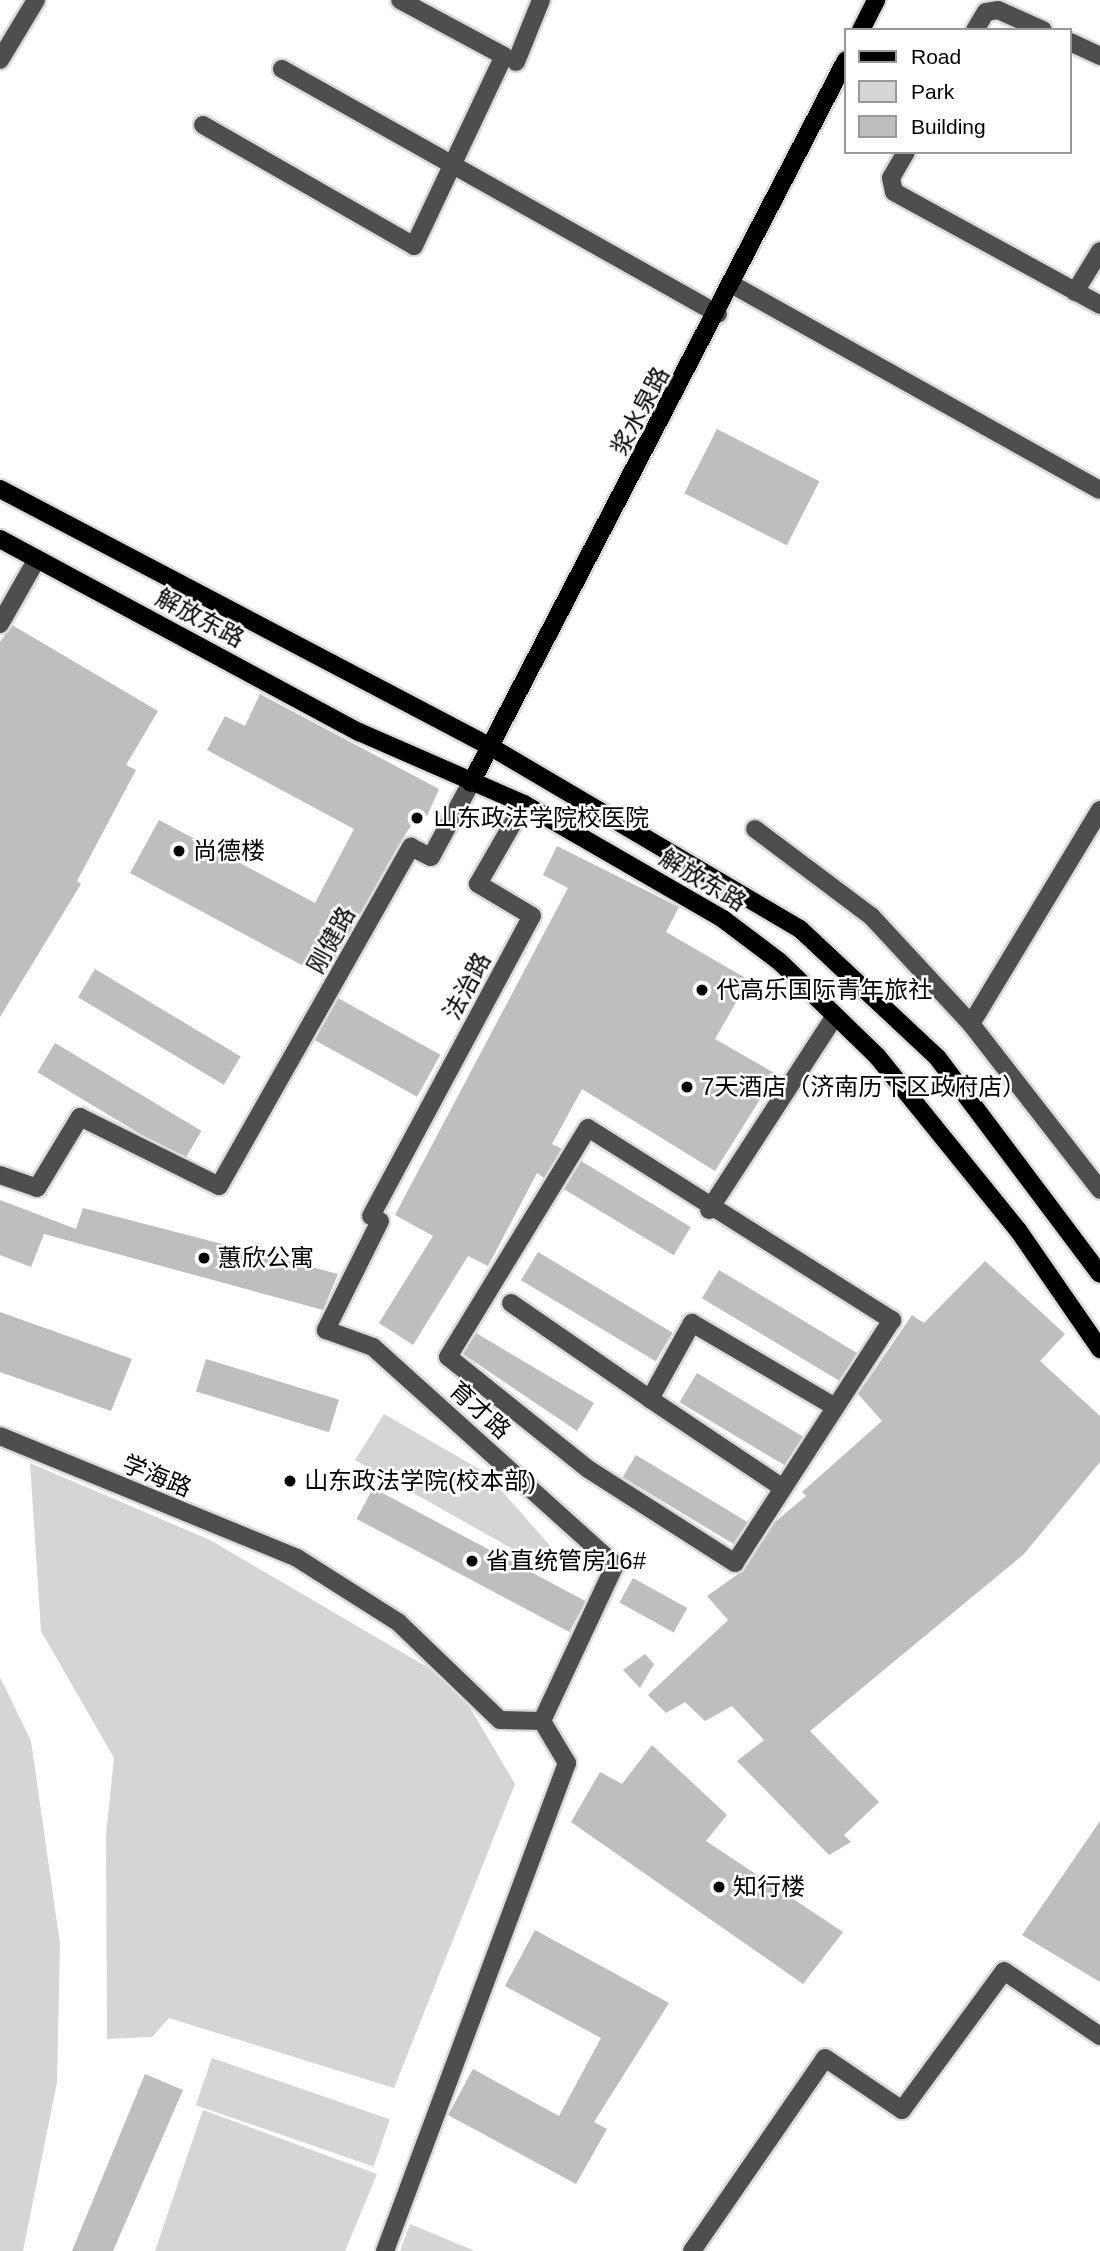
<!DOCTYPE html>
<html>
<head>
<meta charset="utf-8">
<style>
	body { margin:0 }
	#map { position:relative; width:1100px; height:2251px; overflow:hidden; background:#fff; font-family:Arial,"Noto Sans SC",sans-serif }
	div>[style] { position:absolute }
	.green>* { inset:0; background:#d5d5d5; transform-origin:0 0 }
	.building>* { inset:0; background:#bebebe; transform-origin:0 0 }
	.roads { filter:drop-shadow(2px 0 #dbdbdb) drop-shadow(-2px 0 #dbdbdb) drop-shadow(0 2px #dbdbdb) drop-shadow(0 -2px #dbdbdb) }
	.minor>* { height:18px; margin:-9px; padding:0 9px; transform-origin:9px; border-radius:9px; background:#4e4e4e }
	.major>* { height:18px; margin:-9px; padding:0 9px; transform-origin:9px; border-radius:9px; background:#000 }
	.dots>* { width:19px; height:19px; translate:-50% -50%; box-sizing:border-box; border:4px solid #fff; border-radius:50% }
	span { translate:-50% -50%; white-space:nowrap; text-align:center; line-height:1.15; -webkit-text-stroke:5px #fff; paint-order:stroke }
	.street-label { font-size:24px; color:#000 }
	.poi-label { font-size:24px; color:#000 }
	.left { translate:0 -50%; text-align:left }
	.legend { position:absolute; left:844px; top:28px; width:228px; height:126px; box-sizing:border-box; background:#fff; border:2px solid #999; margin:0; padding:9px 12px; list-style:none; font-size:21px; color:#000 }
	.legend li { display:flex; align-items:center; gap:14px; height:35px }
	.legend b { width:35px; border:2px solid #999 }
</style>
</head>
<body>
<div id="map">
	<div class="green">
		<i style="clip-path:polygon(384px 1414px,486px 1473px,553px 1549px,541px 1565px,355px 1460px)"></i>
		<i style="clip-path:polygon(30px 1463px,210px 1540px,456px 1684px,515px 1784px,394px 2088px,169px 2018px,152px 2037px,107px 2039px,106px 1835px,114px 1758px,41px 1631px)"></i>
		<i style="clip-path:polygon(0 1677px,31px 1741px,60px 1944px,57px 2082px,23px 2251px,0 2251px)"></i>
		<i style="left:212px;top:2058px;width:188px;height:50px;rotate:19deg"></i>
		<i style="clip-path:polygon(203px 2110px,377px 2174px,345px 2251px,155px 2251px)"></i>
		<i style="clip-path:polygon(410px 2224px,475px 2251px,400px 2251px)"></i>
	</div>
	<div class="building">
		<i style="left:717px;top:429px;width:115px;height:72px;rotate:27deg"></i>
		<i style="clip-path:polygon(12px 625px,158px 711px,126px 765px,136px 770px,77px 881px,81px 884px,0 1017px,0 642px)"></i>
		<i style="clip-path:polygon(260px 694px,439px 789px,427px 816px,420px 812px,401px 841px,324px 977px,130px 873px,159px 820px,315px 903px,354px 829px,207px 750px,225px 716px,245px 726px)"></i>
		<i style="clip-path:polygon(557px 846px,679px 907px,666px 932px,749px 980px,715px 1039px,776px 1074px,715px 1171px,582px 1089px,552px 1144px,562px 1149px,544px 1178px,537px 1173px,488px 1266px,468px 1256px,413px 1345px,379px 1323px,433px 1236px,395px 1215px,568px 888px,543px 875px)"></i>
		<i style="left:95px;top:969px;width:170px;height:33px;rotate:31deg"></i>
		<i style="left:338px;top:998px;width:117px;height:48px;rotate:29deg"></i>
		<i style="left:55px;top:1043px;width:171px;height:34px;rotate:31deg"></i>
		<i style="left:581px;top:1161px;width:128px;height:33px;rotate:31deg"></i>
		<i style="clip-path:polygon(0 1200px,76px 1229px,83px 1208px,338px 1274px,323px 1310px,44px 1234px,31px 1267px,0 1255px)"></i>
		<i style="left:538px;top:1252px;width:157px;height:33px;rotate:31deg"></i>
		<i style="clip-path:polygon(985px 1261px,1065px 1334px,1040px 1361px,1100px 1416px,1100px 1462px,1024px 1554px,810px 1731px,879px 1802px,844px 1835px,851px 1842px,829px 1855px,737px 1761px,764px 1740px,732px 1706px,705px 1721px,685px 1702px,666px 1713px,648px 1695px,728px 1620px,707px 1596px,744px 1570px,775px 1522px,806px 1496px,802px 1492px,882px 1421px,858px 1394px,912px 1315px,924px 1323px)"></i>
		<i style="left:719px;top:1270px;width:161px;height:33px;rotate:31deg"></i>
		<i style="clip-path:polygon(0 1312px,132px 1359px,111px 1411px,0 1372px)"></i>
		<i style="clip-path:polygon(476px 1333px,594px 1403px,577px 1431px,463px 1354px)"></i>
		<i style="left:206px;top:1359px;width:139px;height:34px;rotate:17deg"></i>
		<i style="left:697px;top:1373px;width:124px;height:34px;rotate:31deg"></i>
		<i style="left:636px;top:1455px;width:131px;height:26px;rotate:31deg"></i>
		<i style="left:373px;top:1488px;width:241px;height:35px;rotate:28deg"></i>
		<i style="left:633px;top:1578px;width:62px;height:28px;rotate:29deg"></i>
		<i style="clip-path:polygon(645px 1654px,654px 1664px,640px 1688px,623px 1670px)"></i>
		<i style="clip-path:polygon(652px 1745px,727px 1815px,706px 1841px,843px 1932px,803px 1984px,571px 1822px,600px 1772px,622px 1784px)"></i>
		<i style="clip-path:polygon(1100px 1821px,1100px 1982px,1022px 1935px)"></i>
		<i style="clip-path:polygon(535px 1930px,669px 2003px,594px 2122px,607px 2129px,576px 2184px,448px 2115px,473px 2069px,559px 2116px,601px 2038px,505px 1986px)"></i>
		<i style="clip-path:polygon(145px 2074px,183px 2090px,113px 2251px,72px 2251px)"></i>
	</div>
	<div class="roads">
		<div class="minor">
			<i style="left:975px;top:30px;width:21px;rotate:-59deg"></i>
			<i style="left:986px;top:12px;width:12px;rotate:-9deg"></i>
			<i style="left:998px;top:10px;width:49px;rotate:24deg"></i>
			<i style="left:1070px;top:42px;width:33px;rotate:25deg"></i>
			<i style="left:0;top:60px;width:70px;rotate:-59deg"></i>
			<i style="left:516px;top:62px;width:67px;rotate:-68deg"></i>
			<i style="left:282px;top:69px;width:500px;rotate:29.33deg"></i>
			<i style="left:203px;top:125px;width:243px;rotate:29.8deg"></i>
			<i style="left:414px;top:246px;width:210px;rotate:-64.7deg"></i>
			<i style="left:504px;top:56px;width:118px;rotate:-151.7deg"></i>
			<i style="left:906px;top:152px;width:30px;rotate:120deg"></i>
			<i style="left:891px;top:178px;width:14px;rotate:78deg"></i>
			<i style="left:894px;top:192px;width:235px;rotate:28.7deg"></i>
			<i style="left:733px;top:285px;width:420px;rotate:29.2deg"></i>
			<i style="left:1075px;top:292px;width:48px;rotate:-58.6deg"></i>
			<i style="left:0;top:624px;width:75px;rotate:-60.4deg"></i>
			<i style="left:1100px;top:810px;width:250px;rotate:121.1deg"></i>
			<i style="left:971px;top:1024px;width:210px;rotate:52.1deg"></i>
			<i style="left:755px;top:829px;width:145px;rotate:36.9deg"></i>
			<i style="left:871px;top:916px;width:147px;rotate:47.2deg"></i>
			<i style="left:588px;top:1128px;width:360px;rotate:32.3deg"></i>
			<i style="left:892px;top:1320px;width:289px;rotate:122.9deg"></i>
			<i style="left:735px;top:1563px;width:174px;rotate:-147.4deg"></i>
			<i style="left:588px;top:1469px;width:179px;rotate:-141.3deg"></i>
			<i style="left:448px;top:1357px;width:268px;rotate:-58.6deg"></i>
			<i style="left:0;top:1175px;width:39px;rotate:19deg"></i>
			<i style="left:37px;top:1188px;width:83px;rotate:-58.8deg"></i>
			<i style="left:80px;top:1117px;width:155px;rotate:26.4deg"></i>
			<i style="left:219px;top:1186px;width:390px;rotate:-60.5deg"></i>
			<i style="left:411px;top:847px;width:22px;rotate:27deg"></i>
			<i style="left:431px;top:857px;width:84px;rotate:-61.6deg"></i>
			<i style="left:709px;top:1210px;width:231px;rotate:-57deg"></i>
			<i style="left:371px;top:1216px;width:340px;rotate:-61.8deg"></i>
			<i style="left:532px;top:916px;width:63px;rotate:-149.3deg"></i>
			<i style="left:478px;top:884px;width:92px;rotate:-60.1deg"></i>
			<i style="left:380px;top:1221px;width:122px;rotate:116.4deg"></i>
			<i style="left:326px;top:1330px;width:50px;rotate:19.9deg"></i>
			<i style="left:373px;top:1347px;width:326px;rotate:42deg"></i>
			<i style="left:615px;top:1565px;width:172px;rotate:115.1deg"></i>
			<i style="left:511px;top:1303px;width:169px;rotate:34.6deg"></i>
			<i style="left:650px;top:1399px;width:87px;rotate:-61.1deg"></i>
			<i style="left:692px;top:1323px;width:166px;rotate:30.4deg"></i>
			<i style="left:650px;top:1399px;width:160px;rotate:33.8deg"></i>
			<i style="left:0;top:1436px;width:321px;rotate:22.3deg"></i>
			<i style="left:297px;top:1558px;width:120px;rotate:32.4deg"></i>
			<i style="left:398px;top:1622px;width:141px;rotate:43.9deg"></i>
			<i style="left:500px;top:1720px;width:42px;rotate:1.4deg"></i>
			<i style="left:542px;top:1721px;width:49px;rotate:59.2deg"></i>
			<i style="left:567px;top:1763px;width:521px;rotate:110.45deg"></i>
			<i style="left:692px;top:2251px;width:234px;rotate:-55.4deg"></i>
			<i style="left:825px;top:2058px;width:93px;rotate:34deg"></i>
			<i style="left:902px;top:2110px;width:172px;rotate:-53.7deg"></i>
			<i style="left:1004px;top:1971px;width:116px;rotate:34.1deg"></i>
		</div>
		<div class="major">
			<i style="left:861px;top:30px;width:34px;rotate:-63deg"></i>
			<i style="left:0;top:489px;width:555px;rotate:27.72deg"></i>
			<i style="left:491px;top:747px;width:359px;rotate:30.5deg"></i>
			<i style="left:800px;top:929px;width:187px;rotate:43.1deg"></i>
			<i style="left:937px;top:1057px;width:271px;rotate:53.1deg"></i>
			<i style="left:0;top:539px;width:408px;rotate:28.3deg"></i>
			<i style="left:359px;top:732px;width:180px;rotate:23.6deg"></i>
			<i style="left:524px;top:804px;width:230px;rotate:30deg"></i>
			<i style="left:723px;top:919px;width:71px;rotate:37deg"></i>
			<i style="left:780px;top:962px;width:135px;rotate:44.1deg"></i>
			<i style="left:877px;top:1056px;width:224px;rotate:51deg"></i>
			<i style="left:1018px;top:1230px;width:145px;rotate:55.4deg"></i>
			<i style="left:471px;top:783px;width:814px;rotate:-62.59deg"></i>
		</div>
	</div>
	<div class="dots">
		<i style="left:417px;top:818px;background:#000"></i>
		<i style="left:179px;top:851px;background:#000"></i>
		<i style="left:702px;top:990px;background:#000"></i>
		<i style="left:687px;top:1087px;background:#000"></i>
		<i style="left:204px;top:1258px;background:#000"></i>
		<i style="left:290px;top:1481px;background:#000"></i>
		<i style="left:472px;top:1561px;background:#000"></i>
		<i style="left:719px;top:1887px;background:#000"></i>
	</div>
	<div class="street-label">
		<span style="left:640px;top:411px;rotate:-62deg">浆水泉路</span>
		<span style="left:200px;top:618px;rotate:28deg">解放东路</span>
		<span style="left:703px;top:880px;rotate:31deg">解放东路</span>
		<span style="left:331px;top:940px;rotate:-61deg">刚健路</span>
		<span style="left:467px;top:986px;rotate:-62deg">法治路</span>
		<span style="left:480px;top:1410px;rotate:42deg">育才路</span>
		<span style="left:157px;top:1476px;rotate:22deg">学海路</span>
	</div>
	<div class="poi-label">
		<span class="left" style="left:433px;top:818px">山东政法学院校医院</span>
		<span class="left" style="left:193px;top:851px">尚德楼</span>
		<span class="left" style="left:716px;top:990px">代高乐国际青年旅社</span>
		<span class="left" style="left:701px;top:1087px">7天酒店（济南历下区政府店）</span>
		<span class="left" style="left:218px;top:1258px">蕙欣公寓</span>
		<span class="left" style="left:304px;top:1481px">山东政法学院(校本部)</span>
		<span class="left" style="left:486px;top:1561px">省直统管房16#</span>
		<span class="left" style="left:733px;top:1887px">知行楼</span>
	</div>
	<ul class="legend">
	<li><b style="height:9px;background:#000"></b>Road</li>
	<li><b style="height:19px;background:#d5d5d5"></b>Park</li>
	<li><b style="height:19px;background:#bebebe"></b>Building</li>
	</ul>
</div>
</body>
</html>
